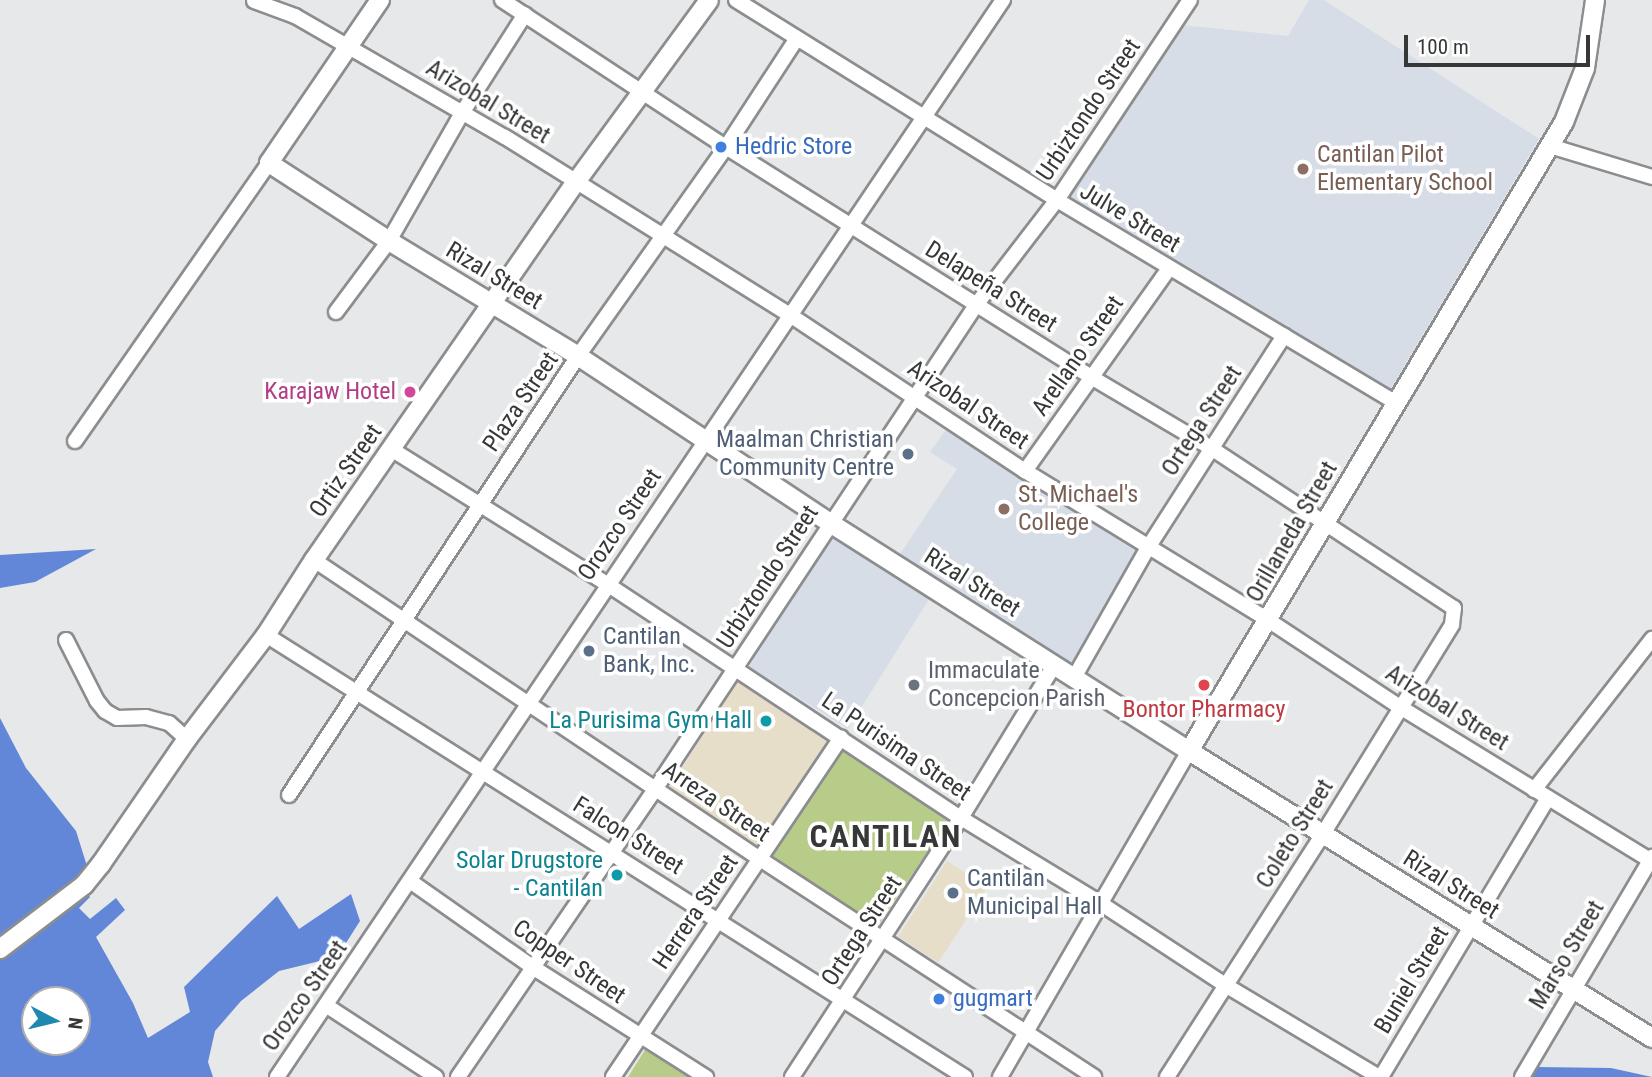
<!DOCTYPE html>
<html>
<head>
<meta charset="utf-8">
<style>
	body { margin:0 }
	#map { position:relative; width:1652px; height:1077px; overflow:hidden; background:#e6e8ea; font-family:"Roboto Condensed",sans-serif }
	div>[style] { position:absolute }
	.commercial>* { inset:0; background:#e6dec8; transform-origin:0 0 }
	.built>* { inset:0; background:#d7dde6; transform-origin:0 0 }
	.green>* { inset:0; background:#b8cc8a; transform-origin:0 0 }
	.water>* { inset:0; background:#6387d8 }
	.roads { filter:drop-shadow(2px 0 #8c8d8f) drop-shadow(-2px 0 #8c8d8f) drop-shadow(0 2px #8c8d8f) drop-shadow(0 -2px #8c8d8f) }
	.minor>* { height:14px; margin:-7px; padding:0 7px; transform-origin:7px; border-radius:7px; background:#fff }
	.tertiary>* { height:18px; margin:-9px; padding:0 9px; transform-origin:9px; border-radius:9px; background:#fff }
	.dots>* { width:19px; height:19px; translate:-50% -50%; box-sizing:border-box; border:4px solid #fff; border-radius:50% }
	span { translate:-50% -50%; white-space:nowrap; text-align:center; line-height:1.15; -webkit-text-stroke:7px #fff; paint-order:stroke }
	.street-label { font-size:24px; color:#363737 }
	.shop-label { font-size:24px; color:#366cbe }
	.left { translate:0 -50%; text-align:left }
	.education-label { font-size:24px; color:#785e54 }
	.hotel-label { font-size:24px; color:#b23c85 }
	.right { translate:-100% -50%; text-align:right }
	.service-label { font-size:24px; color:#4e5e75 }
	.worship-label { font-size:24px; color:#5b616d }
	.health-label { font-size:24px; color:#be3a42 }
	.culture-label { font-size:24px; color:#0d838f }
	.district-label { font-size:32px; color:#363737; font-weight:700; letter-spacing:2px }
	.north { position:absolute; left:21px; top:986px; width:70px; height:70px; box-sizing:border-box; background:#fff; border:2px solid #afafaf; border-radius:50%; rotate:97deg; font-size:19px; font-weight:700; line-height:28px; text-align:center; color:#363737 }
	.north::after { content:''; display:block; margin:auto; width:24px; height:32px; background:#1f88b0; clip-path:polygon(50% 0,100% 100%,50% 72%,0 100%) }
	.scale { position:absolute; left:1404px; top:35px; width:186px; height:32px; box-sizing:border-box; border:4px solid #363737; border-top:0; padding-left:9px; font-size:21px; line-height:24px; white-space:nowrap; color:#363737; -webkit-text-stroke:5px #fff; paint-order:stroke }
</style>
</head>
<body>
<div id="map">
	<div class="commercial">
		<i style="left:739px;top:680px;width:108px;height:129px;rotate:33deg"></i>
		<i style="left:947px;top:861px;width:48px;height:90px;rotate:33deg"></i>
	</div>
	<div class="built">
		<i style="clip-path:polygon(1309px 0,1324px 0,1539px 139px,1388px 393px,1063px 198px,1181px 25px,1288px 36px)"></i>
		<i style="clip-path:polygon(948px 427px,1142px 549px,1076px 664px,1060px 661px,900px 554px,957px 469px,930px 452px)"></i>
		<i style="left:833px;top:532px;width:117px;height:159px;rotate:32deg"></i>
	</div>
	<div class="green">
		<i style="left:843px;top:748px;width:128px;height:131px;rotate:34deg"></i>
		<i style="clip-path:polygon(648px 1045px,697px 1077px,628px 1077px)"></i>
	</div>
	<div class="water">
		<i style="clip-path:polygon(96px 549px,35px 582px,0 588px,0 555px)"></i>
		<i style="clip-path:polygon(evenodd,0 718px,26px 768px,76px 831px,87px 866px,78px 881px,90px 897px,79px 908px,90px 919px,116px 898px,125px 910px,96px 937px,133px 1003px,148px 1038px,190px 1012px,184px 987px,277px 896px,299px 929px,351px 894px,360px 921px,346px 943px,320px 961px,279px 971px,241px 1001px,215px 1031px,208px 1062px,213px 1077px,0 1077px,0 718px,35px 1000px,77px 1000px,77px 1042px,35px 1042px,35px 1000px)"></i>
		<i style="clip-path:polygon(1536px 1067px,1611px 1068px,1652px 1077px,1526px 1077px)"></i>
	</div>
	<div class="roads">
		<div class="minor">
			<i style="left:502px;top:0;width:268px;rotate:33.3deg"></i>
			<i style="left:726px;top:147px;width:431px;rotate:32.2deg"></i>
			<i style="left:1091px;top:377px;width:139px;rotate:30.6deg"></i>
			<i style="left:1211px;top:448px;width:291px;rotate:33.4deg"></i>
			<i style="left:1454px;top:608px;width:17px;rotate:97deg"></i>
			<i style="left:1452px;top:625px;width:246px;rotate:121.7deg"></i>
			<i style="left:1323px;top:834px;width:289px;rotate:122.7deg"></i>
			<i style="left:736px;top:0;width:378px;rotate:31.9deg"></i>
			<i style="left:1057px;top:200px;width:395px;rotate:30.9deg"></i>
			<i style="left:254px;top:1px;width:44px;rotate:20.1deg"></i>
			<i style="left:295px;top:16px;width:242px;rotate:30deg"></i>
			<i style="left:505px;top:137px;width:336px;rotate:32deg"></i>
			<i style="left:790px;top:315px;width:282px;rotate:33.6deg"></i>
			<i style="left:1025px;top:471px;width:285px;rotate:31.5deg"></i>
			<i style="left:1268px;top:620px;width:158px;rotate:33.4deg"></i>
			<i style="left:1400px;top:707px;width:293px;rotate:31.5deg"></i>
			<i style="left:1550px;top:146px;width:107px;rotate:16.9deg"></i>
			<i style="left:336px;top:312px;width:89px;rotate:-53.3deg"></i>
			<i style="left:389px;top:241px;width:147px;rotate:-60.3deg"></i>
			<i style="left:462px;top:113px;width:117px;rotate:-57.5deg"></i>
			<i style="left:75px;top:441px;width:339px;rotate:-55.1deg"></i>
			<i style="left:391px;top:449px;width:255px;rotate:32deg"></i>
			<i style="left:607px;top:584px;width:424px;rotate:33.5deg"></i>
			<i style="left:961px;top:818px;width:163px;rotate:31.4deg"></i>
			<i style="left:1100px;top:903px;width:152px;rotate:33.2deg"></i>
			<i style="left:1227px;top:986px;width:177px;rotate:30.9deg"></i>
			<i style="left:1025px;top:471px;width:249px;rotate:-54.6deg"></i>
			<i style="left:314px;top:560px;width:537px;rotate:33.84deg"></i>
			<i style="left:760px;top:859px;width:399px;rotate:33.1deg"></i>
			<i style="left:266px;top:635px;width:827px;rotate:32.31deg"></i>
			<i style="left:66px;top:640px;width:68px;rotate:63.1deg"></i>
			<i style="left:97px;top:701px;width:13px;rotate:51deg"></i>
			<i style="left:105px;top:711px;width:14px;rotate:30deg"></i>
			<i style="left:117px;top:718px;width:29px;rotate:-2deg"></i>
			<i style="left:146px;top:717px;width:24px;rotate:15deg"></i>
			<i style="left:169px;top:723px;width:24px;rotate:42deg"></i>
			<i style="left:1075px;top:676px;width:150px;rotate:-60.4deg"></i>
			<i style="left:1149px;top:546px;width:250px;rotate:-57.3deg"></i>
			<i style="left:1534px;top:790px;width:192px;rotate:-52deg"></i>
			<i style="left:289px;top:795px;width:526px;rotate:-56.64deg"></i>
			<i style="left:578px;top:356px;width:256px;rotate:-54.7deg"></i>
			<i style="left:726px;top:147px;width:130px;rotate:-56.9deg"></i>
			<i style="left:410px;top:881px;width:151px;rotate:35.1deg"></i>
			<i style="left:534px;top:968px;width:204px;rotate:32.4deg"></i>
			<i style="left:327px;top:1006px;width:130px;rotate:33.1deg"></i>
			<i style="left:277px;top:1077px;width:1299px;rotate:-56.02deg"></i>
			<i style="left:458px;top:1077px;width:350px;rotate:-55.6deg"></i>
			<i style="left:656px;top:788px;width:579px;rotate:-56.47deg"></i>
			<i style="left:976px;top:305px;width:133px;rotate:-52.4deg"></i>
			<i style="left:1057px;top:200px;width:240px;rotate:-56.4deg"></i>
			<i style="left:613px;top:1077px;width:409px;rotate:-56.1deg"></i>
			<i style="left:792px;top:1077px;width:309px;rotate:-56.9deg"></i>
			<i style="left:961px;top:818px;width:180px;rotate:-58.6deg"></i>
			<i style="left:1000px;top:1077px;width:377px;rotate:-59.9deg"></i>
			<i style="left:1381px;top:1077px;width:325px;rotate:-59.1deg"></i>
			<i style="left:1522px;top:1077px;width:256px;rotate:-59.4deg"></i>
		</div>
		<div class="tertiary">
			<i style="left:380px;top:0;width:197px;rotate:124.3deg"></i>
			<i style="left:269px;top:163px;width:143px;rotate:33deg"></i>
			<i style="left:389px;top:241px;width:221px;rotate:31.3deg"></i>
			<i style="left:578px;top:356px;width:302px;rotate:33.5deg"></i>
			<i style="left:830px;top:523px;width:425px;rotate:32.4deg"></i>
			<i style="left:1189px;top:751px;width:545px;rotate:31.79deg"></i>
			<i style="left:1189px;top:751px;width:732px;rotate:-59.2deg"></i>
			<i style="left:1564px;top:122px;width:58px;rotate:-68.7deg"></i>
			<i style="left:1585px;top:68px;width:69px;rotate:-81.6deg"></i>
			<i style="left:0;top:949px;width:106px;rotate:-37.3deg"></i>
			<i style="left:84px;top:885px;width:27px;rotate:-51deg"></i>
			<i style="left:101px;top:864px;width:152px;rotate:-55.5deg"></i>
			<i style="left:187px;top:739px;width:131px;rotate:-52.8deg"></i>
			<i style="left:266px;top:635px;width:89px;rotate:-57.4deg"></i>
			<i style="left:314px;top:560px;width:460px;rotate:-55.3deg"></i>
			<i style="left:576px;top:182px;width:225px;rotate:-53.8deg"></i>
		</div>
	</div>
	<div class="dots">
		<i style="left:721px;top:147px;background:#3f7fe0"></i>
		<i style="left:1303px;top:169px;background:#8d6e63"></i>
		<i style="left:410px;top:392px;background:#d1479c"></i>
		<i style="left:908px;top:454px;background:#5c6f8a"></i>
		<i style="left:1004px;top:509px;background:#8d6e63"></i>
		<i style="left:589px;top:651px;background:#5c6f8a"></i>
		<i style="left:914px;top:685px;background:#6b7280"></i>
		<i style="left:1204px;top:685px;background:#e0444e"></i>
		<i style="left:766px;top:721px;background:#0f9aa8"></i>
		<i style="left:617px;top:875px;background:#0f9aa8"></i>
		<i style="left:953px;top:893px;background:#5c6f8a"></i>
		<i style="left:939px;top:999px;background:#3f7fe0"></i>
	</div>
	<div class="street-label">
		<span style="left:488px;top:102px;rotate:31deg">Arizobal Street</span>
		<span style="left:1089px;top:110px;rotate:-56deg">Urbiztondo Street</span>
		<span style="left:1130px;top:218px;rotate:31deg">Julve Street</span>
		<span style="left:494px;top:276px;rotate:31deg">Rizal Street</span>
		<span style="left:991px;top:287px;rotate:32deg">Delapeña Street</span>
		<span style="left:1078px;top:356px;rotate:-55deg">Arellano Street</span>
		<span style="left:521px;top:402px;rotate:-56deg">Plaza Street</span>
		<span style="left:968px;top:405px;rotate:34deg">Arizobal Street</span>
		<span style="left:1202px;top:421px;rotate:-57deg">Ortega Street</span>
		<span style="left:346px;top:471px;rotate:-55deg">Ortiz Street</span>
		<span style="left:620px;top:525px;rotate:-56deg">Orozco Street</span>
		<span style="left:1292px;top:532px;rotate:-60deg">Orillaneda Street</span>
		<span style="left:768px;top:577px;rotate:-57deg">Urbiztondo Street</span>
		<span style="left:972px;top:583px;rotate:32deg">Rizal Street</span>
		<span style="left:1447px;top:708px;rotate:32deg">Arizobal Street</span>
		<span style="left:896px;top:747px;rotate:34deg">La Purisima Street</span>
		<span style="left:716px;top:802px;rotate:34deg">Arreza Street</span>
		<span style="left:1295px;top:834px;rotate:-58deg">Coleto Street</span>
		<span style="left:628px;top:836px;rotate:32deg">Falcon Street</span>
		<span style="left:1451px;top:885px;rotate:32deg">Rizal Street</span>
		<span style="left:696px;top:912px;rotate:-56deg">Herrera Street</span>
		<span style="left:862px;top:931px;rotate:-57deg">Ortega Street</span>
		<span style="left:1567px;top:955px;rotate:-59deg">Marso Street</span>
		<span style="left:569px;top:962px;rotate:34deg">Copper Street</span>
		<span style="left:1412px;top:980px;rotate:-59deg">Buniel Street</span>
		<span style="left:305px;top:996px;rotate:-55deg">Orozco Street</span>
	</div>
	<div class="shop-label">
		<span class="left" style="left:735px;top:147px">Hedric Store</span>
		<span class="left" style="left:953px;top:999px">gugmart</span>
	</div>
	<div class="education-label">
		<span class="left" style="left:1317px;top:169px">Cantilan Pilot<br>Elementary School</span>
		<span class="left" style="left:1018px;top:509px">St. Michael's<br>College</span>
	</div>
	<div class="hotel-label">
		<span class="right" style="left:396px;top:392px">Karajaw Hotel</span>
	</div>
	<div class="service-label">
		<span class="right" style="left:894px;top:454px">Maalman Christian<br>Community Centre</span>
		<span class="left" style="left:603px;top:651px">Cantilan<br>Bank, Inc.</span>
		<span class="left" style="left:967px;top:893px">Cantilan<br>Municipal Hall</span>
	</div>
	<div class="worship-label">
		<span class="left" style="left:928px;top:685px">Immaculate<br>Concepcion Parish</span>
	</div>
	<div class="health-label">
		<span style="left:1204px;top:710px">Bontor Pharmacy</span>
	</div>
	<div class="culture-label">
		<span class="right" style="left:752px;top:721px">La Purisima Gym Hall</span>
		<span class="right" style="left:603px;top:875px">Solar Drugstore<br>- Cantilan</span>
	</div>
	<div class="district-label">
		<span style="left:886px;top:836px">CANTILAN</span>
	</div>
	<div class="north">N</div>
	<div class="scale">100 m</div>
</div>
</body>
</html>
